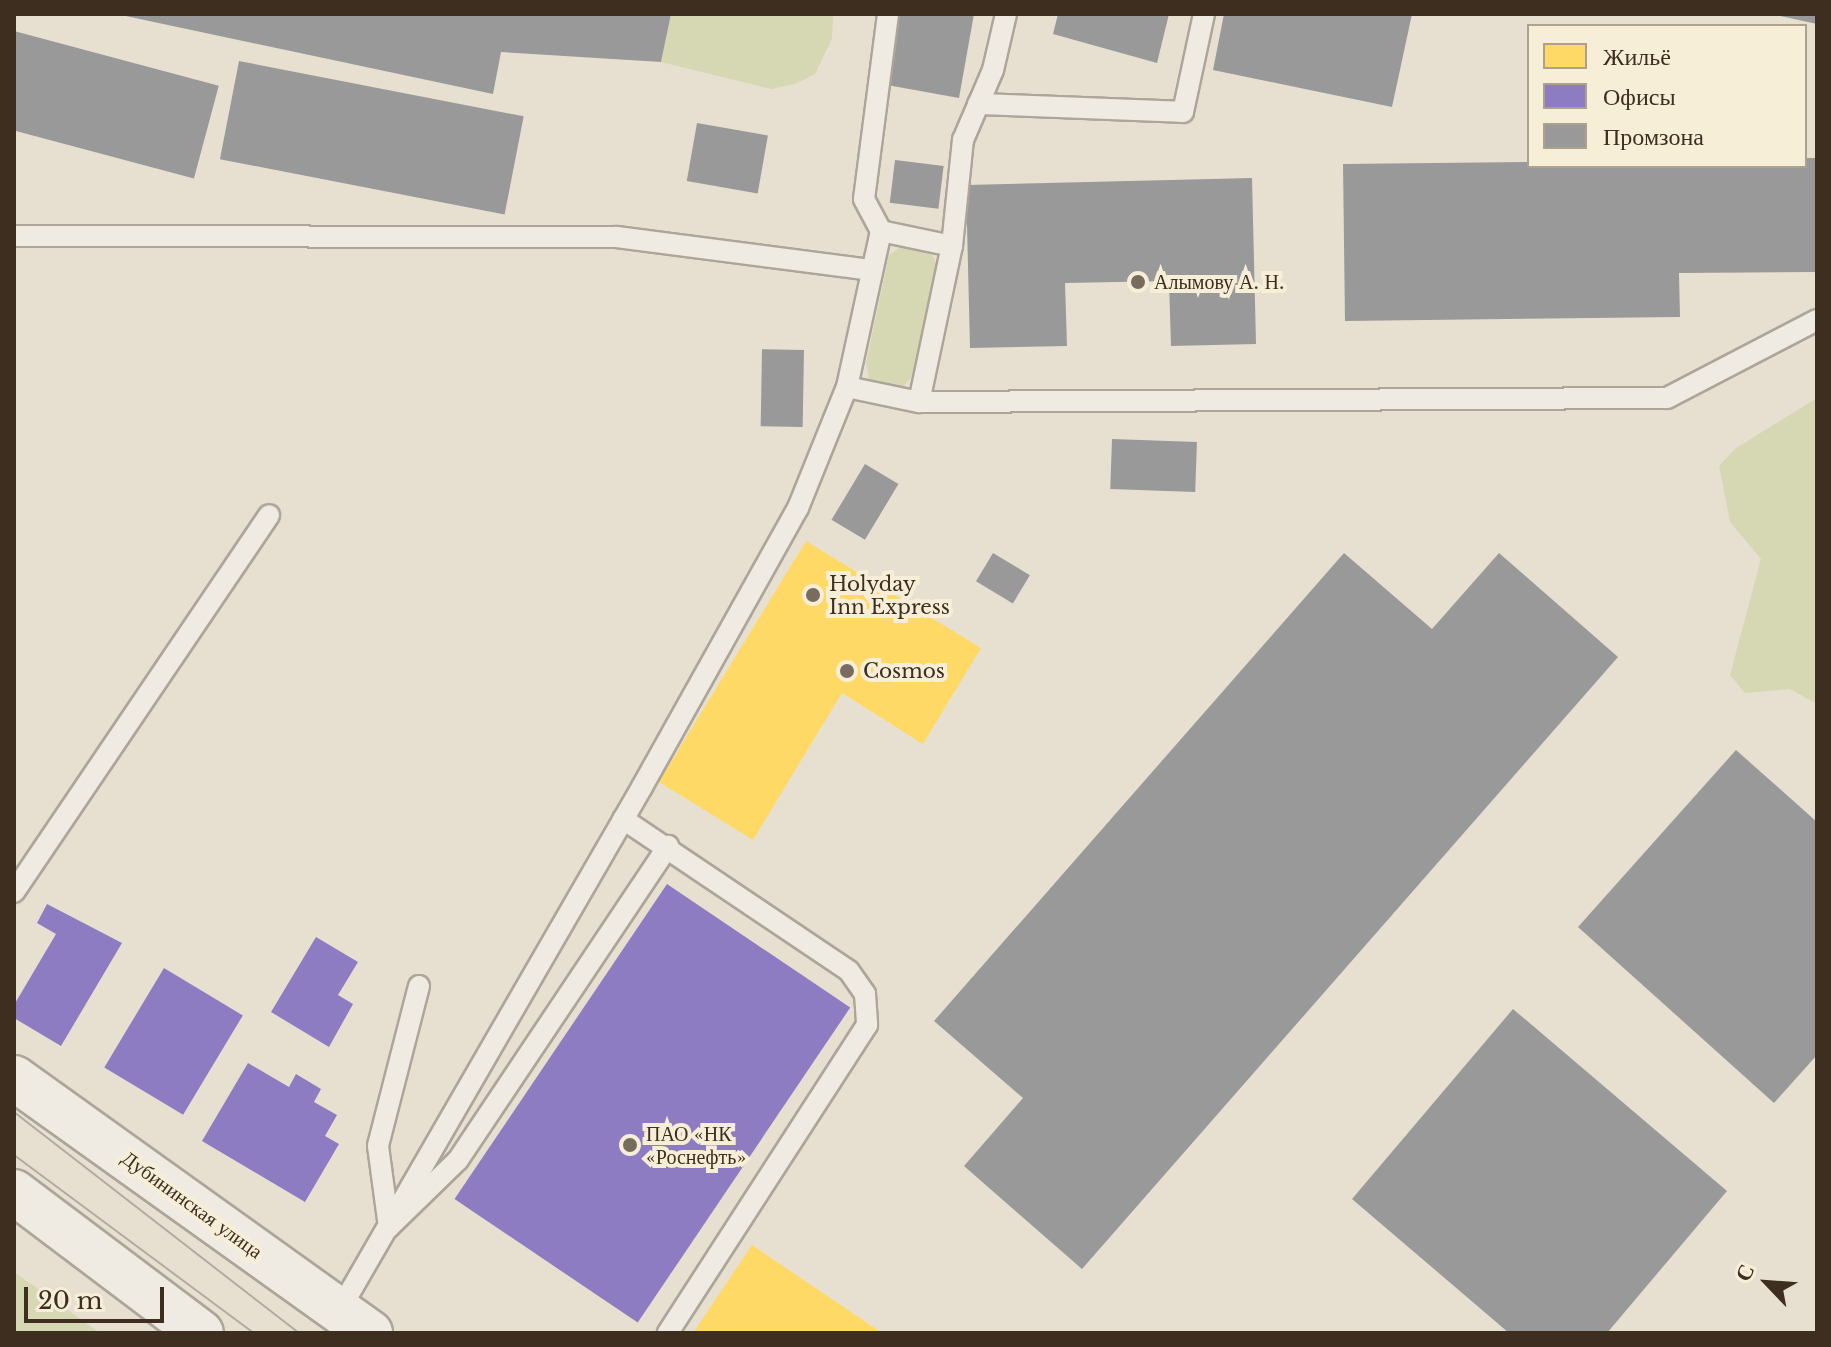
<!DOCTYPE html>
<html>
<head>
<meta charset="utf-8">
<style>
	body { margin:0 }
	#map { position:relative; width:1831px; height:1347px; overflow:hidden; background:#e7e0d1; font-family:"Libre Baskerville",serif }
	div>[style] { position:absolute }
	.green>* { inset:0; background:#d6d7b3 }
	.homes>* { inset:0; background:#ffd966 }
	.offices>* { inset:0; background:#8e7cc3; transform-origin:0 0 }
	.industry>* { inset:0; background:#999; transform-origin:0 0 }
	.roads { filter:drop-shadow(2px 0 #ada599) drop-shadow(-2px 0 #ada599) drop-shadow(0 2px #ada599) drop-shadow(0 -2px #ada599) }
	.service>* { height:20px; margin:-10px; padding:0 10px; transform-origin:10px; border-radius:10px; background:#efebe3 }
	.secondary>* { height:44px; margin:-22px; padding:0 22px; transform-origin:22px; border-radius:22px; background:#efebe3 }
	.tram>* { height:2px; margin:-1px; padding:0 1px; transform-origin:1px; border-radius:1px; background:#afaaa2 }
	.dots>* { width:22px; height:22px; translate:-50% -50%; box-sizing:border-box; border:4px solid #f7eed8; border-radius:50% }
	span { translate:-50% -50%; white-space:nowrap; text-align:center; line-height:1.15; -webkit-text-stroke:8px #f7eed8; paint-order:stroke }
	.poi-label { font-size:20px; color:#3d2e20 }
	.left { translate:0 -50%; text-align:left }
	.street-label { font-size:20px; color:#3d2e20 }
	.frame { position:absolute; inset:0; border:16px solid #3d2e20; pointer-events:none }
	.legend { position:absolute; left:1527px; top:24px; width:280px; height:144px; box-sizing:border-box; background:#f7eed8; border:2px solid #ada18e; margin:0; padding:10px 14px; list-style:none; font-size:24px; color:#3d2e20 }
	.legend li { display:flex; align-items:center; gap:16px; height:40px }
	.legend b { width:40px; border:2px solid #ada18e }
	.north { position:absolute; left:1727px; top:1243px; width:80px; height:80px; -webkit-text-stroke:6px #f7eed8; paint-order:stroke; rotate:295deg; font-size:22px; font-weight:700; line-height:32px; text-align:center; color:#3d2e20 }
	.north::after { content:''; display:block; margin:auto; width:28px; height:36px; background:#3d2e20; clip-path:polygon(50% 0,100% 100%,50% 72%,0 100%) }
	.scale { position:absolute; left:24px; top:1287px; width:140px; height:36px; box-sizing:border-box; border:4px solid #3d2e20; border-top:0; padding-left:10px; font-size:24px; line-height:28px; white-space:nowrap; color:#3d2e20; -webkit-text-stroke:6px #f7eed8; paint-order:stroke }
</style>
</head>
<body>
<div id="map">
	<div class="green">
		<i style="clip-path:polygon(671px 14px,833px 14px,832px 39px,815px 74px,795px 84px,771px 89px,661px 62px)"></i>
		<i style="clip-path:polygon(918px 245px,931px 253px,937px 265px,912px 376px,902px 388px,883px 389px,869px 380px,866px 363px,889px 255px,902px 246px)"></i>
		<i style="clip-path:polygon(1817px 398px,1817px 704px,1790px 689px,1745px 693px,1730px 675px,1761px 559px,1730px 522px,1719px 466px,1736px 448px)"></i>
		<i style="clip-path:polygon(14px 1272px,100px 1333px,14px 1333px)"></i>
	</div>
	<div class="homes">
		<i style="clip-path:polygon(806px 541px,981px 648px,923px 744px,842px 693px,753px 840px,659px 782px)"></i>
		<i style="clip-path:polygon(752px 1245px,882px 1333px,693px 1333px)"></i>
	</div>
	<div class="offices">
		<i style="left:667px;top:884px;width:221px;height:380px;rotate:34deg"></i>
		<i style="clip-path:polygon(47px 904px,122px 943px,61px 1046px,14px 1018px,14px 1005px,56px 934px,37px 923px)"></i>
		<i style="clip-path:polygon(316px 937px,358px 962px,338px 995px,353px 1004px,329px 1047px,271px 1012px)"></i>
		<i style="left:164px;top:968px;width:92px;height:116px;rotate:31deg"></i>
		<i style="clip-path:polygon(248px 1063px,289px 1087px,296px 1074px,321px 1089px,314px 1102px,337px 1115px,325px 1136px,339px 1144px,305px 1202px,202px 1141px)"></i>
	</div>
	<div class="industry">
		<i style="clip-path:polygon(671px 14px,661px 62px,501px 52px,493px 94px,121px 15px)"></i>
		<i style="clip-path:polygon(899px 14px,974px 14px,959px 98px,887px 85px)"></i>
		<i style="clip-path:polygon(1058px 14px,1169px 14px,1157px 63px,1053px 34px)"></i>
		<i style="clip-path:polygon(1224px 14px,1412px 14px,1392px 107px,1213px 70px)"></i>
		<i style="clip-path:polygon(1776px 14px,1817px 14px,1817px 24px,1776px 15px)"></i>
		<i style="left:14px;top:31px;width:212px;height:96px;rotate:15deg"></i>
		<i style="left:239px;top:61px;width:290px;height:100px;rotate:11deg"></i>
		<i style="left:697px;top:123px;width:72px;height:59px;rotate:10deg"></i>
		<i style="clip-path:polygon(1805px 158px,1817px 158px,1817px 272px,1679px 273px,1680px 317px,1345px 321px,1343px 164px,1529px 162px,1529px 166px,1805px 166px)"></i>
		<i style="left:895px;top:160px;width:49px;height:43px;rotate:7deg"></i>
		<i style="clip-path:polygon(1252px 178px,1256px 344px,1171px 346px,1169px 281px,1065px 283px,1067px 346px,970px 348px,966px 185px)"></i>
		<i style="left:804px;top:350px;width:77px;height:42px;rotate:91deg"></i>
		<i style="left:1112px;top:439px;width:85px;height:50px;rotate:2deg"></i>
		<i style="left:865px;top:464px;width:39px;height:65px;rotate:31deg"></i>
		<i style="left:993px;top:553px;width:43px;height:33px;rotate:31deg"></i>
		<i style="clip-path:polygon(1344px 553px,1432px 629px,1499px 553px,1618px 657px,1082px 1269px,964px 1166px,1023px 1098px,934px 1021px)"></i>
		<i style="clip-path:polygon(1736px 750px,1817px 822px,1817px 1055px,1774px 1103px,1578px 927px)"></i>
		<i style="clip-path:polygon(1513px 1009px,1727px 1191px,1607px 1333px,1509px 1333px,1352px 1199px)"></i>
	</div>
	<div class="roads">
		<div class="service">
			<i style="left:978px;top:104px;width:205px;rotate:2.2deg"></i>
			<i style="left:1183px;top:112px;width:100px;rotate:-77.9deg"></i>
			<i style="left:881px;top:231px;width:36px;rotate:-118deg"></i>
			<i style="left:864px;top:199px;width:187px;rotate:-82.6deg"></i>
			<i style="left:14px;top:236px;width:603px;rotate:0.1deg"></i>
			<i style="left:617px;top:237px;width:257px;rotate:7.4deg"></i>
			<i style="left:952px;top:246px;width:107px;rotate:-84.1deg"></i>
			<i style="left:963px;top:140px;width:76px;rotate:-66.8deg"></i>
			<i style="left:993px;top:70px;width:57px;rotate:-76.9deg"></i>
			<i style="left:919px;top:402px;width:159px;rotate:-78.1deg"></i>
			<i style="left:952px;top:246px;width:73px;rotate:-168.1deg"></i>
			<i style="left:881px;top:231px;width:160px;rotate:102.3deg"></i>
			<i style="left:847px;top:387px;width:74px;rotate:11.8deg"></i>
			<i style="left:919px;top:402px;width:748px;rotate:-0.31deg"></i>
			<i style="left:1667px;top:398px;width:169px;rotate:-27.5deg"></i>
			<i style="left:623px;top:819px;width:272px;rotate:33.9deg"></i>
			<i style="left:849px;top:971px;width:28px;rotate:55deg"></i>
			<i style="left:865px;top:994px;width:31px;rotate:86deg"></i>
			<i style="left:867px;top:1025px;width:367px;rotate:122.9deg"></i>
			<i style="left:14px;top:892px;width:455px;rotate:-55.9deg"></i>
			<i style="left:419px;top:986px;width:165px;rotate:104.4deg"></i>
			<i style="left:378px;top:1146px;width:82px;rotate:82.3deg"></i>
			<i style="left:389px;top:1227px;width:96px;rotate:-44.2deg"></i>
			<i style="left:458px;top:1160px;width:378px;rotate:-56.2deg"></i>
			<i style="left:339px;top:1311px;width:605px;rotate:-59.96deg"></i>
			<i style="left:642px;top:787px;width:320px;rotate:-60.8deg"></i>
			<i style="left:798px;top:508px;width:131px;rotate:-68deg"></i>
		</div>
		<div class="secondary">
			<i style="left:14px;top:1078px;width:438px;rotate:35.6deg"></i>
			<i style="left:14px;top:1192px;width:234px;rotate:37deg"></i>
		</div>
	</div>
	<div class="tram">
		<i style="left:14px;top:1112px;width:361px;rotate:37.8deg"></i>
		<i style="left:14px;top:1155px;width:299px;rotate:36.6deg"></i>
	</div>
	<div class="dots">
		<i style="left:1138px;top:282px;background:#786c5e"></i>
		<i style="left:813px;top:595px;background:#786c5e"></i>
		<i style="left:847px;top:671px;background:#786c5e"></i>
		<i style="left:630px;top:1145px;background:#786c5e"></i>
	</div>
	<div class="poi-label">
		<span class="left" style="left:1154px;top:282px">Алымову А. Н.</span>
		<span class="left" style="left:829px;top:596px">Holyday<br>Inn Express</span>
		<span class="left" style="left:863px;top:671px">Cosmos</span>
		<span class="left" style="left:646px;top:1146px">ПАО «НК<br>«Роснефть»</span>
	</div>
	<div class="street-label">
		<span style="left:192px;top:1205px;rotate:36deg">Дубининская улица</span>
	</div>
	<div class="frame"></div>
	<ul class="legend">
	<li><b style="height:22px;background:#ffd966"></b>Жильё</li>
	<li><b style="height:22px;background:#8e7cc3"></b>Офисы</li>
	<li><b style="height:22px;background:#999"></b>Промзона</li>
	</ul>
	<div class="north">С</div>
	<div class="scale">20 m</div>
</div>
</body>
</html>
